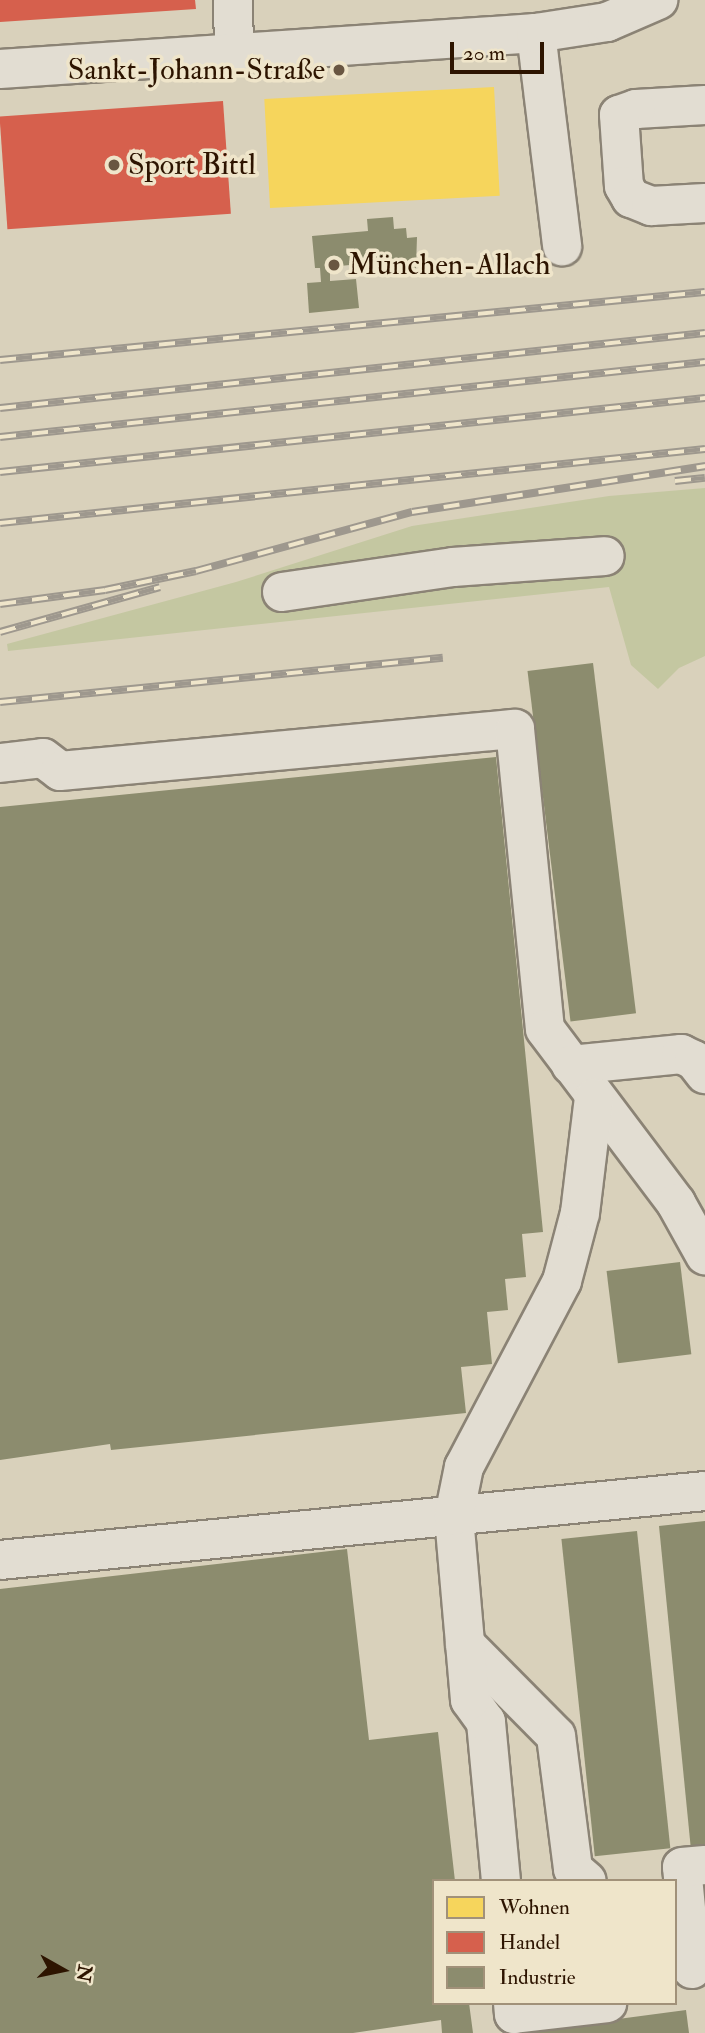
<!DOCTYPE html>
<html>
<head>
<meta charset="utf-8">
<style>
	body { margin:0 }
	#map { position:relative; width:705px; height:2033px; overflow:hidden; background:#d9d1bb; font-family:"IM FELL Double Pica",serif }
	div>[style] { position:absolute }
	.green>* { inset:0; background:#c4c7a1 }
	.homes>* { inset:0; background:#f6d55c; transform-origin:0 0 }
	.shops>* { inset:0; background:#d6604d; transform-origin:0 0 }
	.industry>* { inset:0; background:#8c8c6e; transform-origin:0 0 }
	.roads { filter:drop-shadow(2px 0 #8b8375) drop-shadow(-2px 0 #8b8375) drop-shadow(0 2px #8b8375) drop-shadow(0 -2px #8b8375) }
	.minor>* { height:38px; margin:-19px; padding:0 19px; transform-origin:19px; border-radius:19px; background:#e2ddd2 }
	.rail>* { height:8px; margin-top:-4px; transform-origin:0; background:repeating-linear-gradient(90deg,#efe5ca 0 16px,#9e988e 0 32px); box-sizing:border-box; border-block:2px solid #9e988e }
	.dots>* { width:19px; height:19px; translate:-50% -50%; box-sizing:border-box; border:4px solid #efe5ca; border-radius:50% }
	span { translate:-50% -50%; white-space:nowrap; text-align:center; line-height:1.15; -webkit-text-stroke:7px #efe5ca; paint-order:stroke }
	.poi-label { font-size:30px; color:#2d1400 }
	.right { translate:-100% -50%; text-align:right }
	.left { translate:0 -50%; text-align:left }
	.legend { position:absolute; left:432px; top:1879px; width:245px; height:126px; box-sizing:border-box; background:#efe5ca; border:2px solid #a19179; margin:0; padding:9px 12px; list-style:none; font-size:21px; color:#2d1400 }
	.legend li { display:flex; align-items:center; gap:14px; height:35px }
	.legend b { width:35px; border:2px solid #a19179 }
	.north { position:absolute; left:28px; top:1935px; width:70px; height:70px; -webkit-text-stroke:5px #efe5ca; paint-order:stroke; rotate:99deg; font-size:19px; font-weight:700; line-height:28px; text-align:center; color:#2d1400 }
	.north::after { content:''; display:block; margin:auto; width:24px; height:32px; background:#2d1400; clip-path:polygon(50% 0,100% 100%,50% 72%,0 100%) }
	.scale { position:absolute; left:450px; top:42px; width:94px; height:32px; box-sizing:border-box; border:4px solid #2d1400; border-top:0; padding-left:9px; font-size:21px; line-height:24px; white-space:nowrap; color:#2d1400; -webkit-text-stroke:5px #efe5ca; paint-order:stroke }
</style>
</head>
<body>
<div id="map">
	<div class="green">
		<i style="clip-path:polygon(705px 488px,705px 656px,679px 668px,658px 689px,631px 665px,609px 587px,8px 651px,7px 644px,236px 582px,412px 526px,609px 496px)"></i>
	</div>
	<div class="homes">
		<i style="left:494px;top:87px;width:109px;height:230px;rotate:87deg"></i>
	</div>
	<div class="shops">
		<i style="clip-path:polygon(0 0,195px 0,196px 9px,0 22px)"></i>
		<i style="left:223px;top:101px;width:113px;height:224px;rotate:86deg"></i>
	</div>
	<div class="industry">
		<i style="clip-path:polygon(393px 217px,394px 229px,406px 228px,407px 238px,417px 237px,416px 268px,381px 271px,379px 262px,330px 267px,330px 281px,356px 279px,359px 308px,309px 313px,307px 283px,321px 282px,320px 268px,315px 268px,312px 236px,368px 231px,367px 219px)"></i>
		<i style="left:593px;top:663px;width:353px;height:66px;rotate:83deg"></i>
		<i style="clip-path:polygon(496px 757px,543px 1232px,522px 1234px,526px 1277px,505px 1279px,508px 1310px,487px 1312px,492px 1364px,461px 1367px,466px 1413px,111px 1450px,110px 1444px,0 1460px,0 807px)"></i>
		<i style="left:680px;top:1262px;width:93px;height:74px;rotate:83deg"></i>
		<i style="clip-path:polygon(705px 1521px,705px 1849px,691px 1850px,659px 1526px)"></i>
		<i style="left:637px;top:1531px;width:319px;height:76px;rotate:84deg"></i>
		<i style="clip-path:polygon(347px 1549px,369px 1740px,438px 1732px,455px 1881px,434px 1881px,434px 2003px,469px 2003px,473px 2033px,442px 2033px,441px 2020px,353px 2033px,0 2033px,0 1589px)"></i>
		<i style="clip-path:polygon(686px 2010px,689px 2033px,528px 2033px,528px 2031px)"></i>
	</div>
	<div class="roads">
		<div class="minor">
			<i style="left:233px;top:0;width:54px;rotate:88.9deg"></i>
			<i style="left:536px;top:33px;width:215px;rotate:83deg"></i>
			<i style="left:0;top:69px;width:537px;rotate:-3.84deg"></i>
			<i style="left:536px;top:33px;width:72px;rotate:-8.8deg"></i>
			<i style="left:607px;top:22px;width:56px;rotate:-23.3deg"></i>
			<i style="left:705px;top:105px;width:69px;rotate:176.7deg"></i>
			<i style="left:636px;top:109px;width:18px;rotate:161deg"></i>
			<i style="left:619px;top:115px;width:71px;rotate:86deg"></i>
			<i style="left:624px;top:186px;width:14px;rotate:60deg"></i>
			<i style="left:631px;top:198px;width:22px;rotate:22deg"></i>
			<i style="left:651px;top:206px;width:54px;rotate:-3.2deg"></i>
			<i style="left:282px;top:592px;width:173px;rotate:-8.3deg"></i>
			<i style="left:453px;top:567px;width:152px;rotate:-4.1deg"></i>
			<i style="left:0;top:763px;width:43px;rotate:-6.6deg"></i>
			<i style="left:43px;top:758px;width:21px;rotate:37deg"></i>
			<i style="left:60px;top:771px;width:457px;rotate:-5.3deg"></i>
			<i style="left:515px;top:729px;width:301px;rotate:84.3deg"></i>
			<i style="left:545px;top:1029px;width:218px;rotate:53deg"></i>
			<i style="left:676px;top:1203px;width:60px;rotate:60.9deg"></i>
			<i style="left:571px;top:1065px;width:111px;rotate:-5.7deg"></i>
			<i style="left:681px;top:1054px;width:14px;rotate:25deg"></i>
			<i style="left:694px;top:1060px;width:18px;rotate:52deg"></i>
			<i style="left:0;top:1560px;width:708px;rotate:-5.59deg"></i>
			<i style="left:465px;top:1644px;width:129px;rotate:45.3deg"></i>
			<i style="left:556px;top:1736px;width:134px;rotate:82.7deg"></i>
			<i style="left:573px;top:1869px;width:18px;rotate:41deg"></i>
			<i style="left:501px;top:1881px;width:160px;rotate:-95.4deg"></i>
			<i style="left:486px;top:1722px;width:27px;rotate:-126deg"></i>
			<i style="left:470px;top:1700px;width:185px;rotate:-95deg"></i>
			<i style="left:454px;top:1516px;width:50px;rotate:-78.5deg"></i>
			<i style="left:464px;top:1467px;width:210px;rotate:-62.2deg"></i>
			<i style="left:562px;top:1281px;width:70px;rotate:-75.2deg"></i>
			<i style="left:580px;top:1213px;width:116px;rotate:-83.1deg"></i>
			<i style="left:692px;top:1969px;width:102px;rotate:-95.6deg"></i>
			<i style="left:682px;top:1867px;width:23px;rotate:-5deg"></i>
			<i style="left:513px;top:2003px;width:11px;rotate:85deg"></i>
			<i style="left:514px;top:2014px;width:94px;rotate:-6.7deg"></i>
		</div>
	</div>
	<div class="rail">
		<i style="left:0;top:360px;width:708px;rotate:-5.51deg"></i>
		<i style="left:0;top:408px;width:709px;rotate:-6.07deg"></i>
		<i style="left:0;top:437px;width:709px;rotate:-6.07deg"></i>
		<i style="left:0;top:472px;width:709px;rotate:-5.99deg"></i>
		<i style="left:675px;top:481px;width:30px;rotate:-6deg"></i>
		<i style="left:0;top:523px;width:709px;rotate:-5.99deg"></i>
		<i style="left:0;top:604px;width:106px;rotate:-7.6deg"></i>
		<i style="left:105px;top:590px;width:93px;rotate:-11.8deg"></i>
		<i style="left:196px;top:571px;width:224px;rotate:-15.3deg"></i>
		<i style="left:412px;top:512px;width:297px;rotate:-8.9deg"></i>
		<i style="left:0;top:632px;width:166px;rotate:-15.7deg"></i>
		<i style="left:0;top:702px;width:445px;rotate:-5.7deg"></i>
	</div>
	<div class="dots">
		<i style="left:339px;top:70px;background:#695641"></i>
		<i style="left:114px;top:165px;background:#695641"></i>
		<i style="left:334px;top:265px;background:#695641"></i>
	</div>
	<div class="poi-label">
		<span class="right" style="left:325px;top:70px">Sankt-Johann-Straße</span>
		<span class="left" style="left:128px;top:165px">Sport Bittl</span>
		<span class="left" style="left:348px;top:265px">München-Allach</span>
	</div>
	<ul class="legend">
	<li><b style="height:19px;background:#f6d55c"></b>Wohnen</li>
	<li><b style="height:19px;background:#d6604d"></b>Handel</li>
	<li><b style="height:19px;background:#8c8c6e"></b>Industrie</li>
	</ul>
	<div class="north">N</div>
	<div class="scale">20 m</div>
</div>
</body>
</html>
